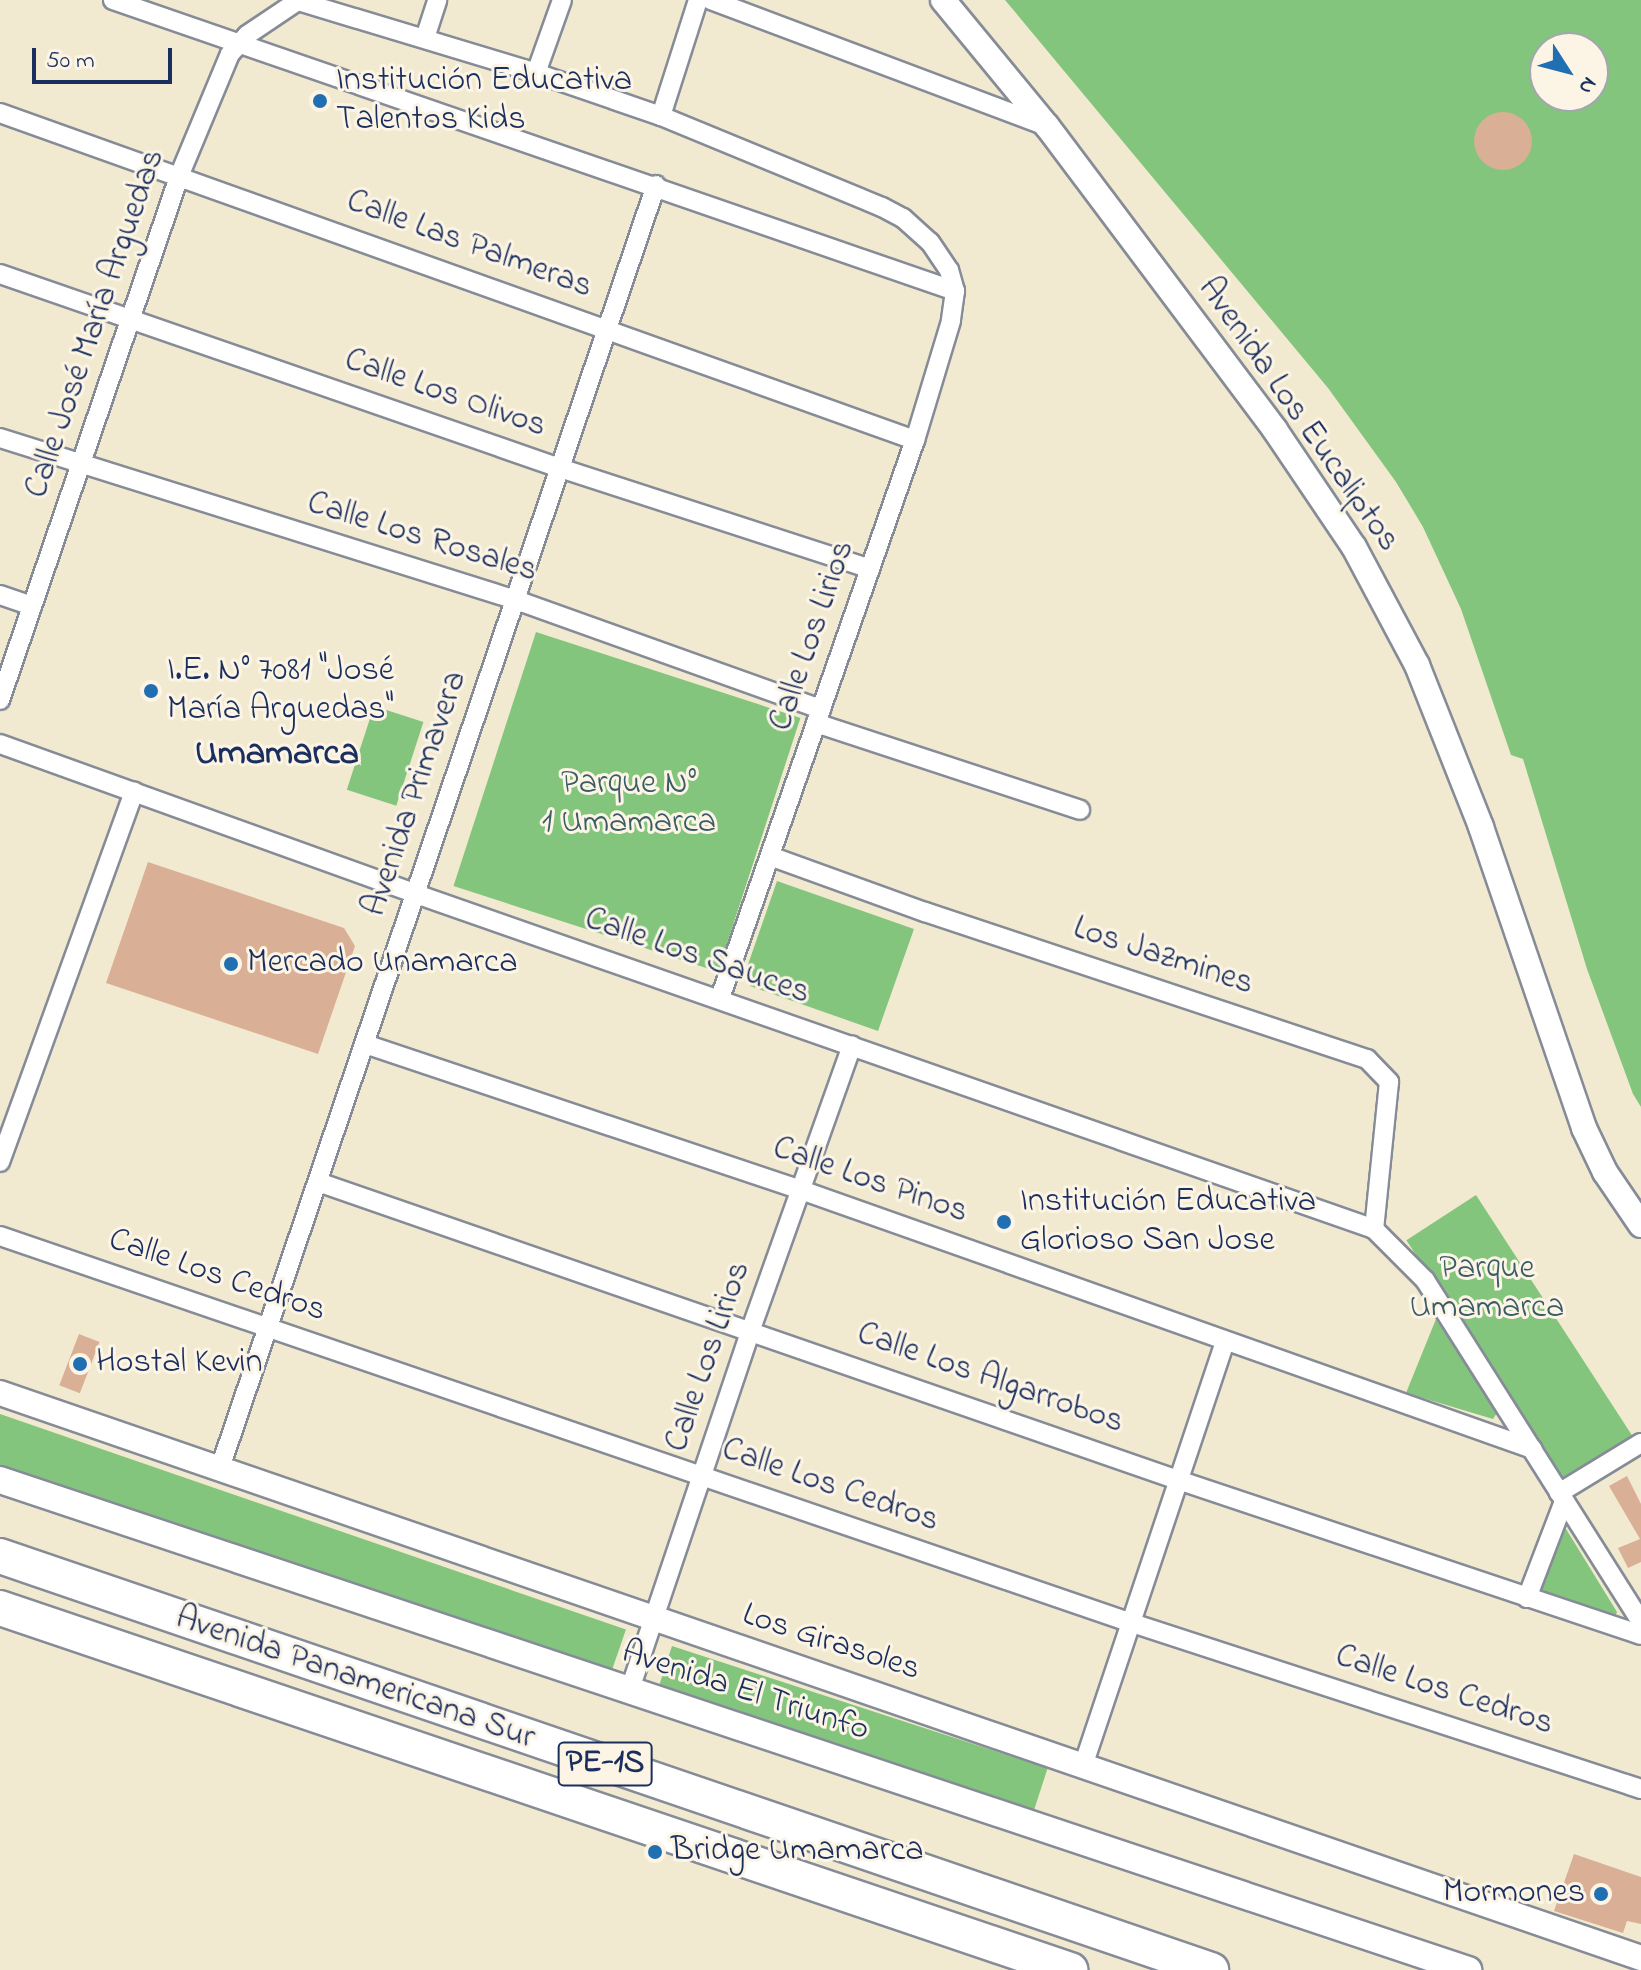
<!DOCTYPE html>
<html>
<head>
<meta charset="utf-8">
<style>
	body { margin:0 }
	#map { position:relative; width:1641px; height:1970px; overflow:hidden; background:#f2ead0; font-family:"Indie Flower",sans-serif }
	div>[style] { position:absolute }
	.green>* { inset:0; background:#84c57d; transform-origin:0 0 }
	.building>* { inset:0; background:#d9af95; transform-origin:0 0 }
	.round { border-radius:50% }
	.roads { filter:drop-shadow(2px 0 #868c97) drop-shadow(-2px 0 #868c97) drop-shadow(0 2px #868c97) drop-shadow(0 -2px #868c97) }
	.minor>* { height:18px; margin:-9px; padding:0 9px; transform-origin:9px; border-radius:9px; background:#fff }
	.tertiary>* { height:24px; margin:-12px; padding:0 12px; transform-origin:12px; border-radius:12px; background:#fff }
	.secondary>* { height:26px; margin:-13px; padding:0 13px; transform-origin:13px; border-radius:13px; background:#fff }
	.motorway>* { height:34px; margin:-17px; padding:0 17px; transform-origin:17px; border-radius:17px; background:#fff }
	.dots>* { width:22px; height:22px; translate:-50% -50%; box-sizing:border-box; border:4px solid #fcf5e5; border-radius:50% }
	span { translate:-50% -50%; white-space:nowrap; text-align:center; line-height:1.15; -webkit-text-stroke:6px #fcf5e5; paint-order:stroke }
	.shield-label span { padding:2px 6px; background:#fcf5e5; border:2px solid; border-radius:6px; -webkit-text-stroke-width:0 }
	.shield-label { font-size:32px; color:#1b2f5e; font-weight:700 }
	.poi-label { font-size:34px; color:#1b2f5e }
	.left { translate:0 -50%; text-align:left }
	.right { translate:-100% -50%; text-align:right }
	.street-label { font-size:34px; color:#1b2f5e }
	.park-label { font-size:34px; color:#3a5c67 }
	.neighbourhood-label { font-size:36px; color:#1b2f5e; font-weight:700 }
	.north { position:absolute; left:1529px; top:32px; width:80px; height:80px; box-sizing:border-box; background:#fcf5e5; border:2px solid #a2a6af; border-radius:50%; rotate:126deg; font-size:22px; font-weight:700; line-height:32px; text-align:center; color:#1b2f5e }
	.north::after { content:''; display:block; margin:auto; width:28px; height:36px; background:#1f6fb2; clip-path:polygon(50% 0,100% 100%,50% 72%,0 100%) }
	.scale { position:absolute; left:32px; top:48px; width:140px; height:36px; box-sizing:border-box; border:4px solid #1b2f5e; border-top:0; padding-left:10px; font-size:24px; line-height:28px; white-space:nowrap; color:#1b2f5e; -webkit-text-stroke:6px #fcf5e5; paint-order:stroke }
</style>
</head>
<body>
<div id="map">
	<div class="green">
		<i style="clip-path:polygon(evenodd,1005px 0,1641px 0,1641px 1107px,1633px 1094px,1587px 969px,1523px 759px,1511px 755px,1461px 609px,1423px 527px,1396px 482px,1328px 388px,1005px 0,1545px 48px,1593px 48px,1593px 96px,1545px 96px,1545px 48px)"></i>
		<i style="left:536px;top:632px;width:278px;height:267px;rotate:18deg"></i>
		<i style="left:374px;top:706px;width:52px;height:88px;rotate:18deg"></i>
		<i style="clip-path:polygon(777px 881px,914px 929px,878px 1031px,750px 986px,753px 976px,745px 973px)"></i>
		<i style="left:1476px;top:1195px;width:289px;height:83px;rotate:57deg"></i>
		<i style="clip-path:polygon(1436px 1319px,1499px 1410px,1493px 1419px,1406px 1393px)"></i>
		<i style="left:0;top:1414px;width:662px;height:56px;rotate:19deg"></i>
		<i style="clip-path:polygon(1563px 1524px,1617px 1612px,1615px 1617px,1611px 1618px,1537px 1589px)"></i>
		<i style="left:672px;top:1646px;width:395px;height:49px;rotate:18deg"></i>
	</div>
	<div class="building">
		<i class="round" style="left:1474px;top:112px;width:58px;height:58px"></i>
		<i style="clip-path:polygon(148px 862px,344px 928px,355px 946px,318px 1054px,106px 983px)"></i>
		<i style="left:79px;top:1334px;width:22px;height:55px;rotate:21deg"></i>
		<i style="clip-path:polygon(1627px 1476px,1641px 1504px,1641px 1562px,1628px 1568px,1618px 1548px,1640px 1539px,1609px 1486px)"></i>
		<i style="clip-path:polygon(1574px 1854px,1641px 1877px,1641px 1924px,1627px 1921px,1623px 1933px,1554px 1911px)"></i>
	</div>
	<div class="roads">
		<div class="minor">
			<i style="left:113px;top:0;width:891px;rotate:19.07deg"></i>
			<i style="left:711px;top:0;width:359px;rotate:20.6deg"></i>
			<i style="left:298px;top:1px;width:249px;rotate:16.8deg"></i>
			<i style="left:536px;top:73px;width:132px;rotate:19deg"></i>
			<i style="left:661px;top:116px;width:239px;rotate:22.4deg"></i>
			<i style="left:882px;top:207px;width:24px;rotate:28deg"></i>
			<i style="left:903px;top:218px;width:36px;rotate:42deg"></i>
			<i style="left:930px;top:242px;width:34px;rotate:56deg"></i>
			<i style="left:949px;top:270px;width:22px;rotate:74deg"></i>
			<i style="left:955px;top:291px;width:30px;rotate:98deg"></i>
			<i style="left:951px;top:321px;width:124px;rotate:106.8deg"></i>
			<i style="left:915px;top:440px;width:591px;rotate:109.26deg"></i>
			<i style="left:425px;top:38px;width:40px;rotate:-72deg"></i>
			<i style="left:536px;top:73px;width:77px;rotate:-70.4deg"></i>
			<i style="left:0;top:113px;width:972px;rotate:19.67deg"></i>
			<i style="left:661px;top:116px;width:122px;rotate:-72.3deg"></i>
			<i style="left:0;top:274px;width:593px;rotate:19.11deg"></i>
			<i style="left:560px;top:468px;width:326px;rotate:18deg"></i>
			<i style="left:0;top:438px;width:541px;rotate:17.43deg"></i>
			<i style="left:516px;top:600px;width:324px;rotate:19.7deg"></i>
			<i style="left:0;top:595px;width:34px;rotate:19deg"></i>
			<i style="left:0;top:700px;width:556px;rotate:-71.11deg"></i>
			<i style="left:180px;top:174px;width:130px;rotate:-67.4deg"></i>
			<i style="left:230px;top:54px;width:25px;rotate:-48deg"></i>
			<i style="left:247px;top:35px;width:63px;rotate:-33.9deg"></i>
			<i style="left:816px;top:723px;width:278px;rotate:18.2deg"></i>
			<i style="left:0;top:744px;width:442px;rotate:19.8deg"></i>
			<i style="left:416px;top:894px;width:1015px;rotate:19.27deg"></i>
			<i style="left:1374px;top:1229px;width:72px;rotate:45deg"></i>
			<i style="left:1425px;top:1280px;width:404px;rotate:57.7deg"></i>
			<i style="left:770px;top:856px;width:165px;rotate:19.9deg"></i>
			<i style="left:925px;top:912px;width:466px;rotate:18.4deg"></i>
			<i style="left:1367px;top:1059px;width:32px;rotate:46deg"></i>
			<i style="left:1389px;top:1082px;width:148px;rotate:95.8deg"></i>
			<i style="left:365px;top:1044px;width:460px;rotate:18.5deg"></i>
			<i style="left:801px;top:1190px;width:776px;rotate:19.49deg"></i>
			<i style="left:0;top:1162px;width:394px;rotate:-70.1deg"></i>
			<i style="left:318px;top:1182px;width:910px;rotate:19.11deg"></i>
			<i style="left:1178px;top:1480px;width:488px;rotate:18.5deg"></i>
			<i style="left:0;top:1236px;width:1193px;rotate:18.88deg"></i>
			<i style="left:1129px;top:1622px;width:539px;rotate:18.06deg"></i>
			<i style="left:220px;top:1468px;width:1355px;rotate:-71.23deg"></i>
			<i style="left:1559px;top:1493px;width:96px;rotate:-31.4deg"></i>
			<i style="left:1527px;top:1598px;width:104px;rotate:-69.1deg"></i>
			<i style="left:629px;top:1692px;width:383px;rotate:-71.4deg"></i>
			<i style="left:751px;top:1329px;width:301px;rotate:-70.4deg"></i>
			<i style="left:1084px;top:1763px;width:445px;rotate:-71.5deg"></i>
		</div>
		<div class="tertiary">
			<i style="left:943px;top:0;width:163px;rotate:50.5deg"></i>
			<i style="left:1047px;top:126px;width:380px;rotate:53.1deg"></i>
			<i style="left:1275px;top:430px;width:141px;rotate:56deg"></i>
			<i style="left:1354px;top:547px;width:134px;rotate:61.9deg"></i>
			<i style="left:1417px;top:665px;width:174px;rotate:68.4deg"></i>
			<i style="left:1481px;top:827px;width:318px;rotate:71.1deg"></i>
			<i style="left:1584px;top:1128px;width:49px;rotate:64.5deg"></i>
			<i style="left:1605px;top:1172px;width:64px;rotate:55.8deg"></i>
			<i style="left:0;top:1393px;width:1736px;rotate:19deg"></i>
		</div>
		<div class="secondary">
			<i style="left:0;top:1480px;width:1548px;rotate:18.46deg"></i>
		</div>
		<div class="motorway">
			<i style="left:0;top:1556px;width:1280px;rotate:18.87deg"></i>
			<i style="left:0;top:1608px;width:1130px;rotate:18.69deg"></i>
		</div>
	</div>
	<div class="dots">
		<i style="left:320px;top:101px;background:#1f6fb2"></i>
		<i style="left:151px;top:691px;background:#1f6fb2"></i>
		<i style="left:231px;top:964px;background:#1f6fb2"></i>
		<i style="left:1004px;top:1222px;background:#1f6fb2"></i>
		<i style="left:80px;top:1364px;background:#1f6fb2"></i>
		<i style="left:655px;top:1852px;background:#1f6fb2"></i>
		<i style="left:1601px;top:1894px;background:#1f6fb2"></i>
	</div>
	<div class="shield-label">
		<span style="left:605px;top:1764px">PE-1S</span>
	</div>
	<div class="poi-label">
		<span class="left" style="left:336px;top:101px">Institución Educativa<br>Talentos Kids</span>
		<span class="left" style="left:167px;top:691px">I.E. N° 7081 "José<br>María Arguedas"</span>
		<span class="left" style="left:247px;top:964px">Mercado Unamarca</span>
		<span class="left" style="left:1020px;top:1222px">Institución Educativa<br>Glorioso San Jose</span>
		<span class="left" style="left:96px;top:1364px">Hostal Kevin</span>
		<span class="left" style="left:671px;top:1852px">Bridge Umamarca</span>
		<span class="right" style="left:1585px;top:1894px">Mormones</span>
	</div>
	<div class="street-label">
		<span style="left:469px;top:245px;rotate:20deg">Calle Las Palmeras</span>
		<span style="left:96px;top:324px;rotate:-71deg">Calle José María Arguedas</span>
		<span style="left:445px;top:394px;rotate:19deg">Calle Los Olivos</span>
		<span style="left:1298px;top:415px;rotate:55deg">Avenida Los Eucaliptos</span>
		<span style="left:422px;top:538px;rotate:17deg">Calle Los Rosales</span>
		<span style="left:813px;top:636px;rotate:-71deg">Calle Los Lirios</span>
		<span style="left:416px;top:794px;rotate:-71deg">Avenida Primavera</span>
		<span style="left:697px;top:957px;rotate:19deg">Calle Los Sauces</span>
		<span style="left:1163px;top:957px;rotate:18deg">Los Jazmines</span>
		<span style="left:870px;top:1181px;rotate:19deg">Calle Los Pinos</span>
		<span style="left:217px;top:1276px;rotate:19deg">Calle Los Cedros</span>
		<span style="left:709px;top:1357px;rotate:-71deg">Calle Los Lirios</span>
		<span style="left:990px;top:1379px;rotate:19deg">Calle Los Algarrobos</span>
		<span style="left:830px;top:1486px;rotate:19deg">Calle Los Cedros</span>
		<span style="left:831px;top:1643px;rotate:18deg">Los Girasoles</span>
		<span style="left:355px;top:1679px;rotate:19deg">Avenida Panamericana Sur</span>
		<span style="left:1444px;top:1691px;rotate:18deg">Calle Los Cedros</span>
		<span style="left:745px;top:1692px;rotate:18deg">Avenida El Triunfo</span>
	</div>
	<div class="park-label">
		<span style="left:629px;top:804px">Parque N°<br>1 Umamarca</span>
		<span style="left:1487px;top:1289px">Parque<br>Umamarca</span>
	</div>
	<div class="neighbourhood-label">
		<span style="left:277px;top:755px">Umamarca</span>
	</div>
	<div class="north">N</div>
	<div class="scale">50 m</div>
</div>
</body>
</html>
